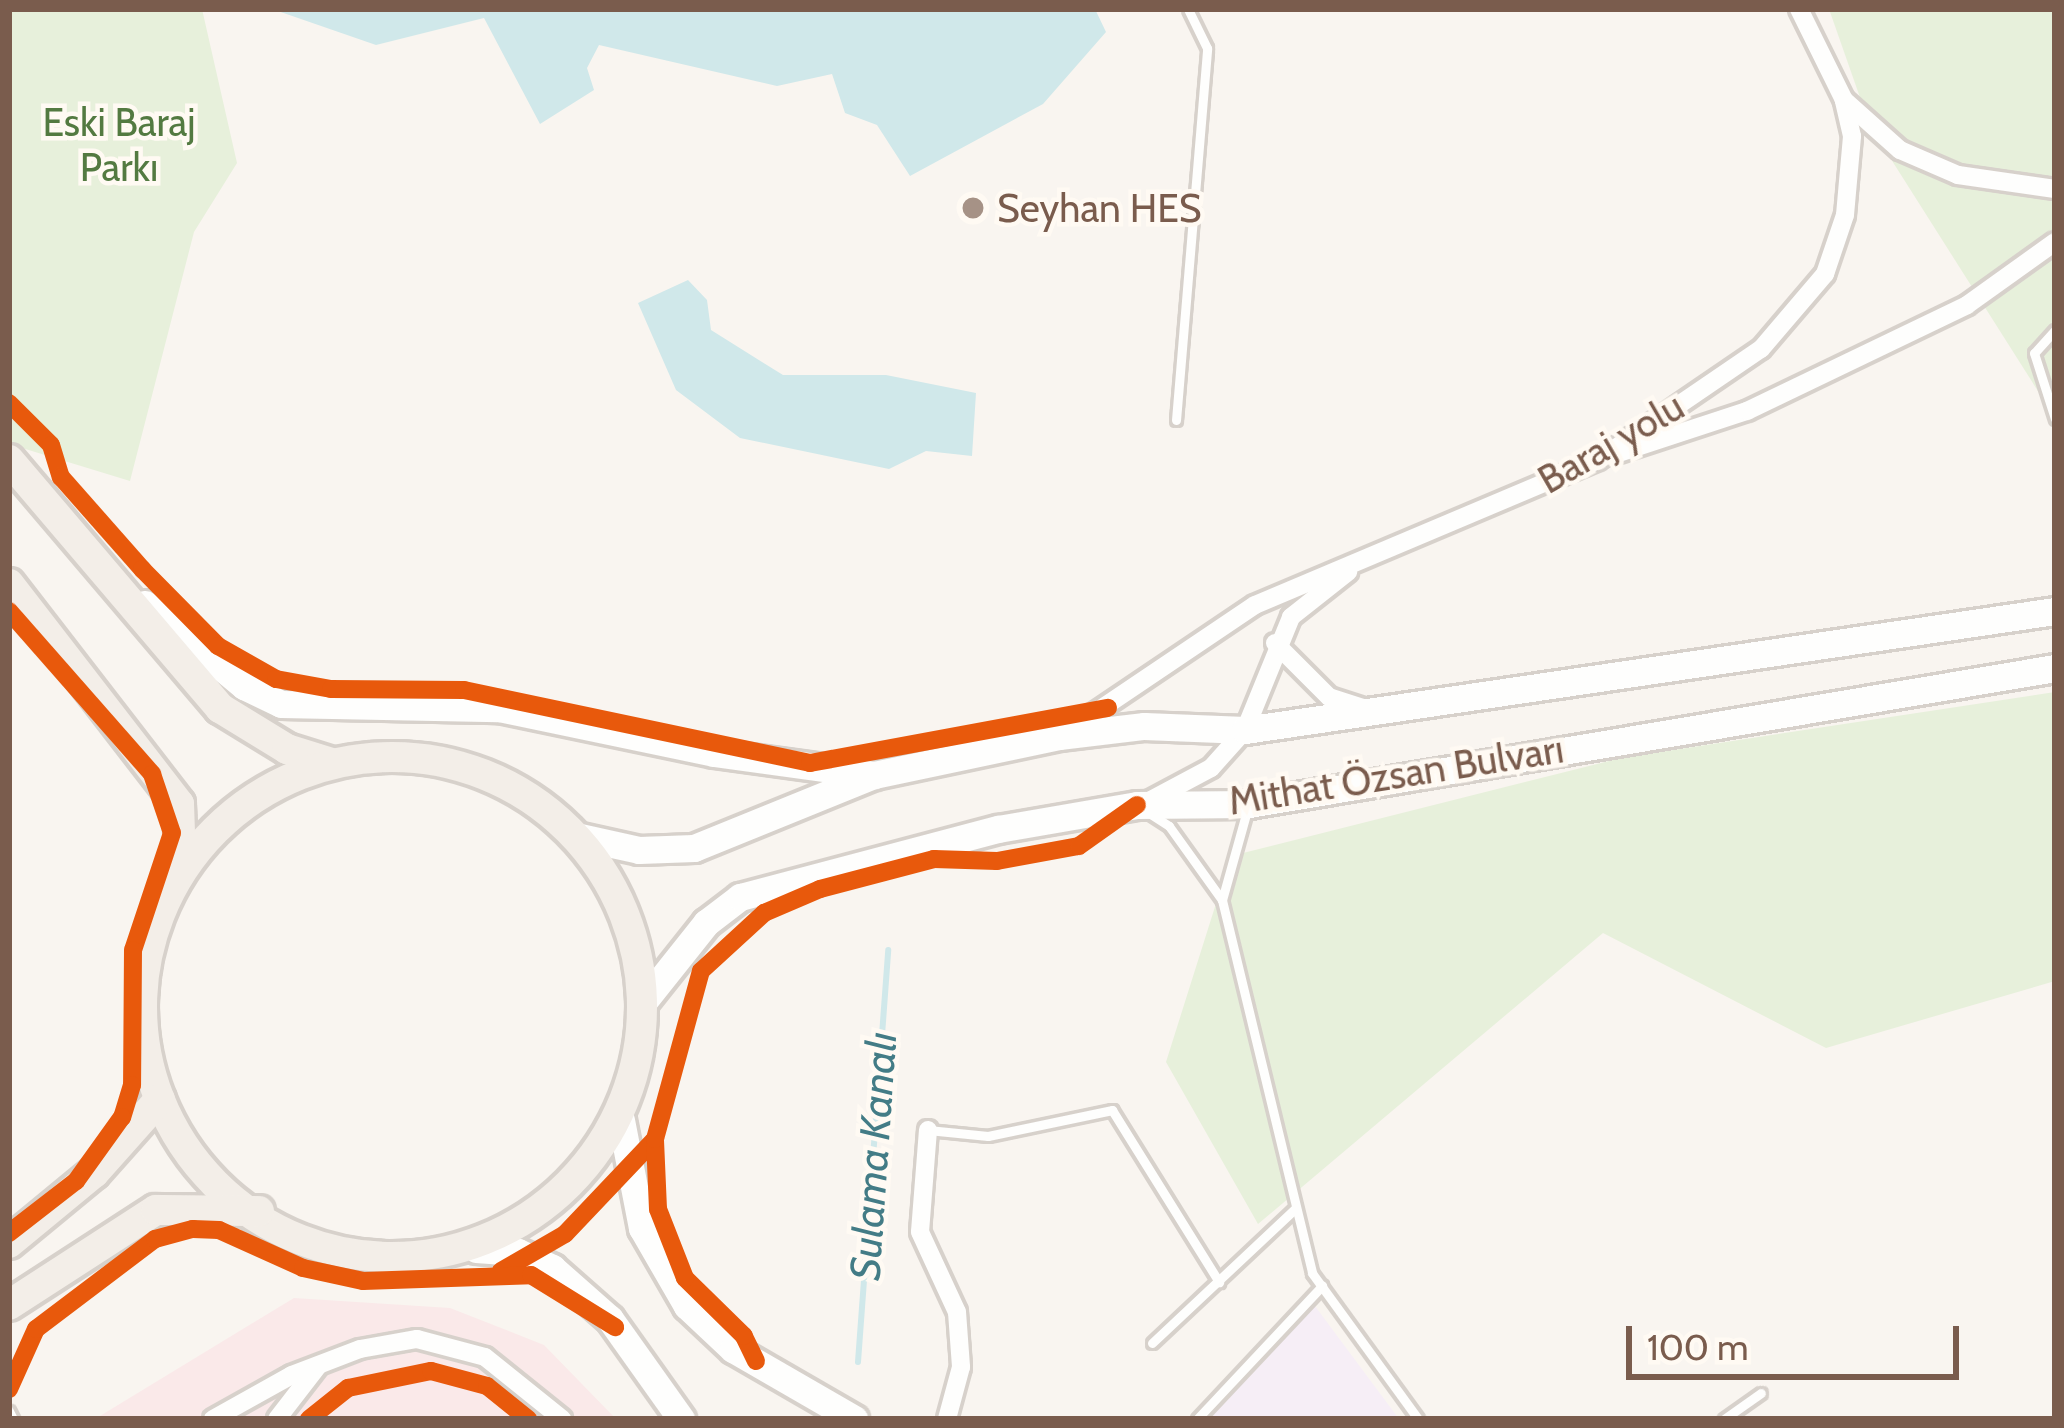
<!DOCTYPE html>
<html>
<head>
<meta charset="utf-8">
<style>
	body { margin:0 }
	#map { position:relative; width:2064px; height:1428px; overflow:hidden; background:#f9f5f0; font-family:Cabin,sans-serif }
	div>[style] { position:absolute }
	.education>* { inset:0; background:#f6eef6 }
	.medical>* { inset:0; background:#fae9e9 }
	.green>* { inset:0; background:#e7f0db }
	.water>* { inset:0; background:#d0e8ea }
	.stream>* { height:6px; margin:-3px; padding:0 3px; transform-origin:3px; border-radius:3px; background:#d0e8ea }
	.roads { filter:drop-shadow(3px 0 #d7d1cb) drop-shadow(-3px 0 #d7d1cb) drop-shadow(0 3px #d7d1cb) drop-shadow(0 -3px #d7d1cb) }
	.lane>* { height:9px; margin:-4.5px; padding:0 4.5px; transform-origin:4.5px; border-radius:4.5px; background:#fefefd }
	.street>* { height:18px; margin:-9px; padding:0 9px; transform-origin:9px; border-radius:9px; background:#fefefd }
	.secondary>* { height:27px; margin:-13.5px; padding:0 13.5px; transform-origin:13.5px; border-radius:13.5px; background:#fefefd }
	.primary>* { height:30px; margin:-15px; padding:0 15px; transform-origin:15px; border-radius:15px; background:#f3eee8 }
	.primary>.ring { margin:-15px; padding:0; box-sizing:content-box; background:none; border:30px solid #f3eee8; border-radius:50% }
	.cycleway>* { height:18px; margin:-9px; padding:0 9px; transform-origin:9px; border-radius:9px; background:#e8590c }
	.dots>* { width:33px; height:33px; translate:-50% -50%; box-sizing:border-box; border:6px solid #fffaf3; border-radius:50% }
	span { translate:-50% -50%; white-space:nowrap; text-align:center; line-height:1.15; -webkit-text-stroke:9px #fffaf3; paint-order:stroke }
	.park-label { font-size:39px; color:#537a41 }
	.poi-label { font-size:39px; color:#7a5c4d }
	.left { translate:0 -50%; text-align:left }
	.street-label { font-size:39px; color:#7a5c4d }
	.water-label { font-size:42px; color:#437c86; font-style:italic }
	.frame { position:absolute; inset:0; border:12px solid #7a5c4d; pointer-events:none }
	.scale { position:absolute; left:1626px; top:1326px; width:333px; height:54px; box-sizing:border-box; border:6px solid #7a5c4d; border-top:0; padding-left:15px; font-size:36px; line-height:42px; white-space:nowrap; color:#7a5c4d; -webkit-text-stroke:9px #fffaf3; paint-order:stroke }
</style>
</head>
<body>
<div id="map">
	<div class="education">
		<i style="clip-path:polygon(1309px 1298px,1399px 1419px,1195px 1419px)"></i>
	</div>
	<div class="medical">
		<i style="clip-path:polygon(294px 1298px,450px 1308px,544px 1345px,616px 1419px,95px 1419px)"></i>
	</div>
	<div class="green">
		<i style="clip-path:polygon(9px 9px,202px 9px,237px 163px,194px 232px,130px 481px,9px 444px)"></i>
		<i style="clip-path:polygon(1829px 9px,2055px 9px,2055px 418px,1870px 126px)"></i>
		<i style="clip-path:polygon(2055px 692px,2055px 981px,1826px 1048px,1603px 933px,1258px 1224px,1166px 1062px,1231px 856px,1621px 758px)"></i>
	</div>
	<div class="water">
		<i style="clip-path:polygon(272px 9px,1095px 9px,1106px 32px,1043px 104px,910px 176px,877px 125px,845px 113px,832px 74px,777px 86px,599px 45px,587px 68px,594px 90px,540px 124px,484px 18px,376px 45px)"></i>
		<i style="clip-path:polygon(688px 280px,707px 300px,711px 330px,783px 375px,886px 375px,976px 393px,972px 456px,926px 451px,889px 469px,740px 438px,676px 390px,638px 303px)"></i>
	</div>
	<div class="stream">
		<i style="left:858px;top:1362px;width:413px;rotate:-85.8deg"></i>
	</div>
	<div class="roads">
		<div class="lane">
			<i style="left:2055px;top:330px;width:31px;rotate:132deg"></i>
			<i style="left:2034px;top:353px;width:69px;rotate:72.3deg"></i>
			<i style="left:1176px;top:420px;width:373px;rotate:-85.2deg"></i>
			<i style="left:1207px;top:48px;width:43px;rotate:-116deg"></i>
			<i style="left:1149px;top:813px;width:24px;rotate:33deg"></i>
			<i style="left:1169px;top:826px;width:91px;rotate:54.4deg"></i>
			<i style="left:1222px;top:900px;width:384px;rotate:76.4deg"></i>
			<i style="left:1312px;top:1273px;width:180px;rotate:54deg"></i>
			<i style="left:1222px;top:900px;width:97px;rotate:-74.4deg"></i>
			<i style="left:928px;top:1130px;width:60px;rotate:5.7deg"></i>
			<i style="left:988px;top:1136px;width:127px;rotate:-11.8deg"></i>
			<i style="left:1112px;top:1110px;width:203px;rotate:58.1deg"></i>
			<i style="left:1152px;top:1343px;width:197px;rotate:-43.2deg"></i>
			<i style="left:9px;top:1411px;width:9px;rotate:63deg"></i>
			<i style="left:1197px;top:1419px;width:183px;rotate:-46.8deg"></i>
			<i style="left:1724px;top:1419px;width:45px;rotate:-35.1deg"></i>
		</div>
		<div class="street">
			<i style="left:1844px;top:100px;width:75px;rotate:41.8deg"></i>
			<i style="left:1900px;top:150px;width:63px;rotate:23.3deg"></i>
			<i style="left:1958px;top:175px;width:98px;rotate:8.2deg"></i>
			<i style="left:1619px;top:453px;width:135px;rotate:-18.2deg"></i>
			<i style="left:1747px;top:411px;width:244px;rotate:-25.7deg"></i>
			<i style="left:1967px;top:305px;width:108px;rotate:-35.6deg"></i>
			<i style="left:1275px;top:643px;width:76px;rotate:45deg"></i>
			<i style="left:1329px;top:697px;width:40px;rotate:18deg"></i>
			<i style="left:1068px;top:731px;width:225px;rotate:-34deg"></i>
			<i style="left:1255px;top:605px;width:372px;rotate:-22.9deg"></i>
			<i style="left:1598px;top:460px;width:197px;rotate:-34.3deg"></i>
			<i style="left:1761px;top:349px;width:99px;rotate:-49.5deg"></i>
			<i style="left:1825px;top:274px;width:62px;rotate:-71.3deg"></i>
			<i style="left:1845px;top:215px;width:79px;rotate:-84.9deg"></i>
			<i style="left:1852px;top:136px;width:37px;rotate:-103deg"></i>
			<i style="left:1844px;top:100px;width:102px;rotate:-116.3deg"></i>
			<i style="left:1151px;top:800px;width:68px;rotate:-28.1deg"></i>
			<i style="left:1211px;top:768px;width:51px;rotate:-48.2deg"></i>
			<i style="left:1245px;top:730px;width:122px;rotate:-67.8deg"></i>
			<i style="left:1291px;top:617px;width:73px;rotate:-38.3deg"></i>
			<i style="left:928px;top:1130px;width:102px;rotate:94.5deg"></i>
			<i style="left:920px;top:1232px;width:88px;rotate:65.2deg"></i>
			<i style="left:957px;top:1312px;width:55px;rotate:85.8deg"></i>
			<i style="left:961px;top:1367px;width:54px;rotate:105.1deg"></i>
			<i style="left:213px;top:1419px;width:90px;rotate:-29.1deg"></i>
			<i style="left:292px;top:1375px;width:73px;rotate:-20.9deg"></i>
			<i style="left:360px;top:1349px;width:58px;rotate:-10deg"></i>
			<i style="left:417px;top:1339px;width:70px;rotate:14.8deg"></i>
			<i style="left:485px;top:1357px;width:99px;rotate:38.8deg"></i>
			<i style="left:277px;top:1419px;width:67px;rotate:-52.3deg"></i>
		</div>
		<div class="secondary">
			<i style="left:145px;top:604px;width:129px;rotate:39.6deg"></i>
			<i style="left:244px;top:686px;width:41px;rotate:25.9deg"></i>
			<i style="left:281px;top:704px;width:218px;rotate:1.1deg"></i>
			<i style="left:499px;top:708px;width:220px;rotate:11.8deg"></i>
			<i style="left:714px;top:753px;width:162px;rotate:7.8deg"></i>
			<i style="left:580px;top:837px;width:60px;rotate:12.4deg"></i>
			<i style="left:639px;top:850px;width:55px;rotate:-2.1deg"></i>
			<i style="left:694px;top:848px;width:194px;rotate:-22.1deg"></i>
			<i style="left:874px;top:775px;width:189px;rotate:-11.9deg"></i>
			<i style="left:1059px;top:736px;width:86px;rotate:-6.7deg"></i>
			<i style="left:1144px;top:726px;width:101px;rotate:2.3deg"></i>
			<i style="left:1245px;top:730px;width:819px;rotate:-8.36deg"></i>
			<i style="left:644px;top:1001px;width:100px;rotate:-51.5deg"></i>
			<i style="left:706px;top:923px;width:43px;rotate:-37.4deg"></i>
			<i style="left:740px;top:897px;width:267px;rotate:-14.8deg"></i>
			<i style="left:998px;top:829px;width:141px;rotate:-9.8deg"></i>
			<i style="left:1137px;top:805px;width:112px;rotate:-0.5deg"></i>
			<i style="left:1249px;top:804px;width:817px;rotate:-9.58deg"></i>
			<i style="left:621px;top:1120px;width:110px;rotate:79deg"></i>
			<i style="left:642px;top:1228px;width:90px;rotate:60deg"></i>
			<i style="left:687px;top:1306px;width:63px;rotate:43.1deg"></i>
			<i style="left:733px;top:1349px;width:140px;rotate:30deg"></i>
			<i style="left:476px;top:1249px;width:42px;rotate:4.1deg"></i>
			<i style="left:518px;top:1252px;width:38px;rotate:25deg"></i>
			<i style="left:552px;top:1268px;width:77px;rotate:41.3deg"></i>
			<i style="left:610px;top:1319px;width:123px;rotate:54.6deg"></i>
		</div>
		<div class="primary">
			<i style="left:9px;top:460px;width:326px;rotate:49.6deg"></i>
			<i style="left:220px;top:708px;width:79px;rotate:31.5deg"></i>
			<i style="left:287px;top:749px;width:47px;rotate:17.3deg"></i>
			<i style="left:9px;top:584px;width:278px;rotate:52.3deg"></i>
			<i style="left:179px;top:804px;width:58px;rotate:88deg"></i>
			<i class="ring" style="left:142px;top:757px;width:470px;height:470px"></i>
			<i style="left:9px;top:1243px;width:110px;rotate:-39.5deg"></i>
			<i style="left:94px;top:1173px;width:99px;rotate:-48.3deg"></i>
			<i style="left:9px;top:1305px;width:175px;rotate:-32.9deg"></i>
			<i style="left:156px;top:1210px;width:103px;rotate:0.6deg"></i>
		</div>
	</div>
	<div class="cycleway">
		<i style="left:9px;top:403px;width:59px;rotate:45deg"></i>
		<i style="left:51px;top:445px;width:34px;rotate:73deg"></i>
		<i style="left:61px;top:477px;width:123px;rotate:48.6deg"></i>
		<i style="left:142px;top:569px;width:108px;rotate:45.4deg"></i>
		<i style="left:218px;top:646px;width:67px;rotate:29.6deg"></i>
		<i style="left:276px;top:679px;width:56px;rotate:10.3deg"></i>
		<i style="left:331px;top:689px;width:133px;rotate:0.4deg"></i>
		<i style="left:464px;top:690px;width:354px;rotate:11.9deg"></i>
		<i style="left:810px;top:763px;width:303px;rotate:-10.5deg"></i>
		<i style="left:9px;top:611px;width:217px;rotate:48.7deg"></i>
		<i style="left:152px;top:774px;width:62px;rotate:71.3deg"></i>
		<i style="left:172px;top:833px;width:123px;rotate:108.4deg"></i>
		<i style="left:133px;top:950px;width:135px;rotate:90.4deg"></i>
		<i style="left:132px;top:1085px;width:34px;rotate:107deg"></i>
		<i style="left:122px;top:1117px;width:79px;rotate:125.7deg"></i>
		<i style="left:76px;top:1181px;width:85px;rotate:142.2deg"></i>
		<i style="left:501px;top:1271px;width:74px;rotate:-30deg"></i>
		<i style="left:565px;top:1234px;width:131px;rotate:-46.5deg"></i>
		<i style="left:756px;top:1361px;width:28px;rotate:-116deg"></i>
		<i style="left:744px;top:1336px;width:83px;rotate:-135.5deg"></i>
		<i style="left:685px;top:1278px;width:74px;rotate:-111.4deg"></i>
		<i style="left:658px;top:1209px;width:70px;rotate:-92.5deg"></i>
		<i style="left:655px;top:1139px;width:174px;rotate:-74.7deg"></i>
		<i style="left:701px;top:971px;width:86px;rotate:-42.6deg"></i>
		<i style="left:764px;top:913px;width:61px;rotate:-23.2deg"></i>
		<i style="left:820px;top:889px;width:118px;rotate:-14.7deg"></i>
		<i style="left:934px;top:859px;width:63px;rotate:1.8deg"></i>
		<i style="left:997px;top:861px;width:83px;rotate:-10.4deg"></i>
		<i style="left:1079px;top:846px;width:71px;rotate:-35.3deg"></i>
		<i style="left:9px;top:1389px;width:66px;rotate:-65.8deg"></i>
		<i style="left:36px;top:1329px;width:149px;rotate:-37.1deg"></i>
		<i style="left:155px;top:1239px;width:39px;rotate:-15deg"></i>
		<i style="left:193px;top:1229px;width:26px;rotate:2deg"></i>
		<i style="left:219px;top:1230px;width:92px;rotate:24.3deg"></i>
		<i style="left:303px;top:1268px;width:61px;rotate:12.2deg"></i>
		<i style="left:363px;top:1281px;width:168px;rotate:-2deg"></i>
		<i style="left:531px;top:1275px;width:99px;rotate:31.8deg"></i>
		<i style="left:309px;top:1419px;width:50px;rotate:-38.5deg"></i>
		<i style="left:348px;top:1388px;width:85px;rotate:-11.6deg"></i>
		<i style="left:431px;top:1371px;width:58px;rotate:15deg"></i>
		<i style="left:487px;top:1386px;width:53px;rotate:38.8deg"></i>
	</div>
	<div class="dots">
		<i style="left:973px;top:208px;background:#a69286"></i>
	</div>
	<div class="park-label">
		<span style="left:119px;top:145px">Eski Baraj<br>Parkı</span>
	</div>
	<div class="poi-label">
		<span class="left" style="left:997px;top:208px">Seyhan HES</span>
	</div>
	<div class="street-label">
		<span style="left:1611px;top:443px;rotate:-30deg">Baraj yolu</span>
		<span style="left:1396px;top:775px;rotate:-9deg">Mithat Özsan Bulvarı</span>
	</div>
	<div class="water-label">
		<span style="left:873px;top:1156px;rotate:-86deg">Sulama Kanalı</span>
	</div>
	<div class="frame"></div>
	<div class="scale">100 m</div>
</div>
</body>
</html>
